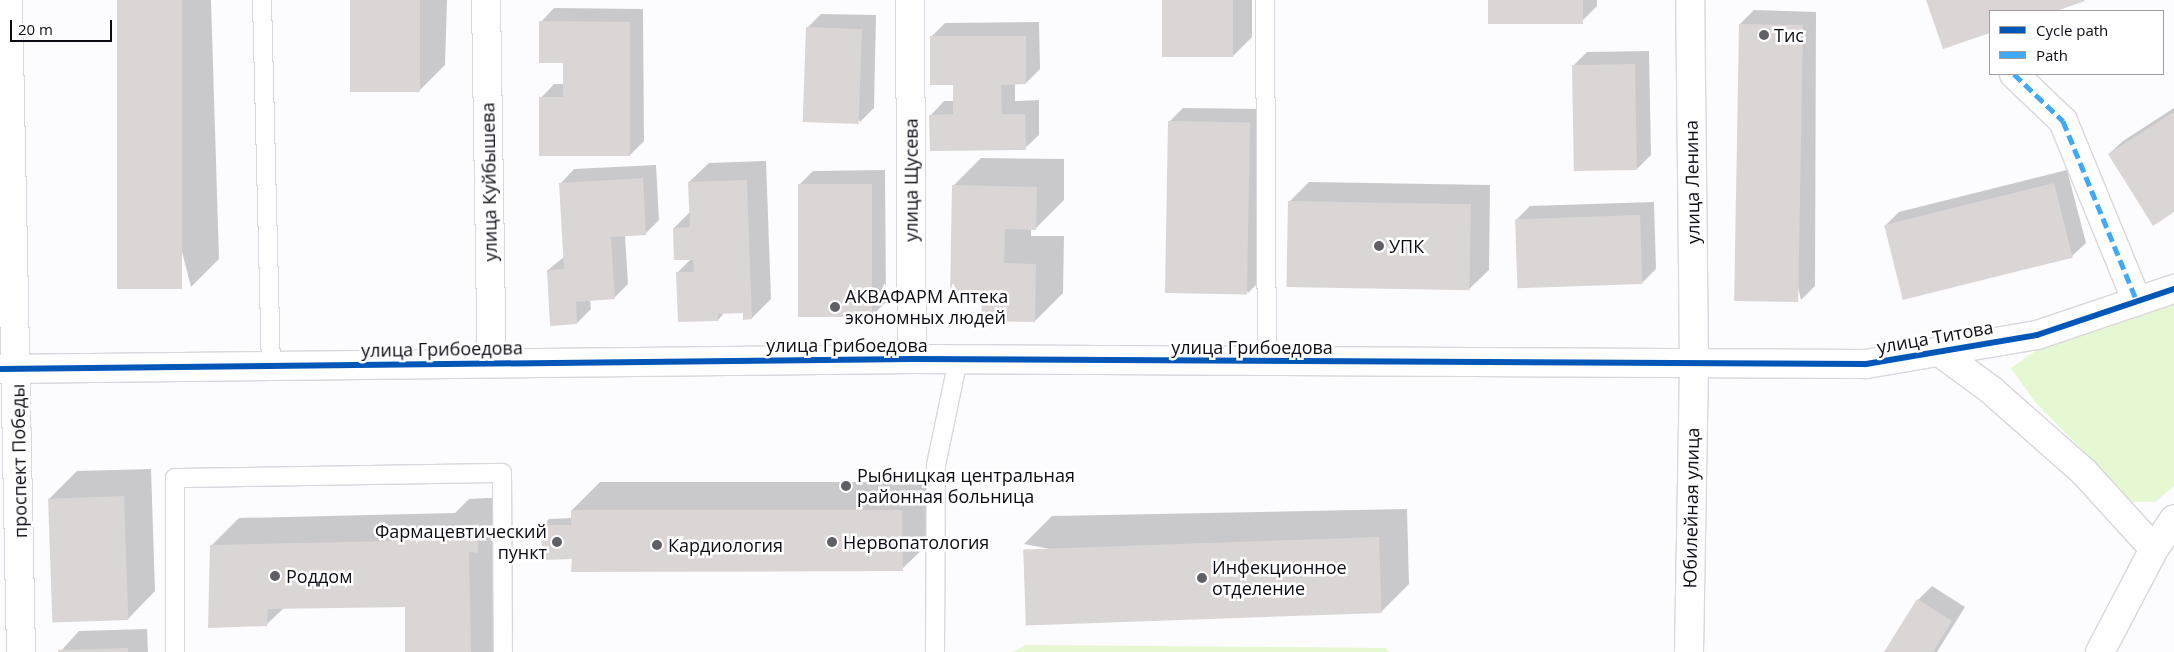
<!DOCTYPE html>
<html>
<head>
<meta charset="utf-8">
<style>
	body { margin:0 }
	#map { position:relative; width:2174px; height:652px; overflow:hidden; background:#fcfbfe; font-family:"Open Sans",sans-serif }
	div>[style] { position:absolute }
	.green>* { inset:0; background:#e5f8d2 }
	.shadow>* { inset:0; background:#0003 }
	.building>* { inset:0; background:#dbd6d5; transform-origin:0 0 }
	.roads { filter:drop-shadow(1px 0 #d8d7dd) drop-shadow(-1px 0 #d8d7dd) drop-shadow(0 1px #d8d7dd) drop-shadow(0 -1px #d8d7dd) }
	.service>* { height:18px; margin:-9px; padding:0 9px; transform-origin:9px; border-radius:9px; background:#fffeff }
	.minor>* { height:28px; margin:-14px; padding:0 14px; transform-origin:14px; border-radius:14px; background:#fffeff }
	.tertiary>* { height:28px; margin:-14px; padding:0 14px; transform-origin:14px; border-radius:14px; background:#fffeff }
	.quiet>* { height:5px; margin-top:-2.5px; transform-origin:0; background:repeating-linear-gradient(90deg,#3fa9f5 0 10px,transparent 0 15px) }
	.cycleway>* { height:6px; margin:-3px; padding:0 3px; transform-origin:3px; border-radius:3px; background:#0057b8 }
	.dots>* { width:14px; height:14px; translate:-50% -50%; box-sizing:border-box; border:2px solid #fff; border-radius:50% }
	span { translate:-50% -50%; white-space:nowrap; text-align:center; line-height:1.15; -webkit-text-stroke:5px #fff; paint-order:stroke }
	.poi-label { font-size:18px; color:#0d0b14 }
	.left { translate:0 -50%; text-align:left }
	.right { translate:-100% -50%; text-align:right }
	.street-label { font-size:18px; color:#0d0b14 }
	.legend { position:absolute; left:1989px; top:10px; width:175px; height:65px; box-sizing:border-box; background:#fff; border:1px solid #9e9da1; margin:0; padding:6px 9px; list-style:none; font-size:15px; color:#0d0b14 }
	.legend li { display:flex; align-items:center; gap:10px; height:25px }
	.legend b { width:25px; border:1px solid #9e9da1 }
	.scale { position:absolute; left:10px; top:20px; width:102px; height:22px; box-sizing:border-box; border:2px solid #0d0b14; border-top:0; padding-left:6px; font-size:15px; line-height:18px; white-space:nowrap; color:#0d0b14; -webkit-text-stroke:4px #fff; paint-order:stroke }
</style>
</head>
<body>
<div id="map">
	<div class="green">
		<i style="clip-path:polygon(2174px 304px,2174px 486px,2155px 502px,2133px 502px,2108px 483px,2092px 460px,2035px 402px,2011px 368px,2037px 350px)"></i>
		<i style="clip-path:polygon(1026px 645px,1385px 648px,1389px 652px,1012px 652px)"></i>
	</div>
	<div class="shadow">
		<i style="clip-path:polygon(118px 0,211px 0,219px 259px,191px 287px)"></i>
		<i style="clip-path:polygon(352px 0,447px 0,445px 65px,417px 93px)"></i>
		<i style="clip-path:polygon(1163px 0,1252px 0,1252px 37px,1233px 56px)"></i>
		<i style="clip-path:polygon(1489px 0,1597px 0,1597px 6px,1583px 20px)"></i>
		<i style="clip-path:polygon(1928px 0,2084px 0,2052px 11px,1990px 11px,1990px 32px,1944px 48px)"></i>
		<i style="clip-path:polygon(554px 8px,643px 9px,644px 141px,630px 155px,541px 98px,554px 84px,564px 84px,564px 62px,541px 22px)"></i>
		<i style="clip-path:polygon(1754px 10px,1816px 12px,1815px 286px,1801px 300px,1740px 24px)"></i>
		<i style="clip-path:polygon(821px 14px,876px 15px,874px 108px,860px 122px,807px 28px)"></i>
		<i style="clip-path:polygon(1039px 22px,1040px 69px,1026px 83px,1015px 83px,1015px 101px,1039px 100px,1039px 135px,1025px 148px,931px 115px,944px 101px,954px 101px,954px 84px,931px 37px,945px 23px)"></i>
		<i style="clip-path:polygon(1649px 51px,1651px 155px,1637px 169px,1573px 66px,1587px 52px)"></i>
		<i style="clip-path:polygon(1183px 108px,1264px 109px,1262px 279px,1248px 293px,1169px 122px)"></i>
		<i style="clip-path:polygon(2174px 108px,2174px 211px,2109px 154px,2123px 141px)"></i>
		<i style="clip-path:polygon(981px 158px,1064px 159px,1064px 200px,1036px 228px,1031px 228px,1031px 236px,1064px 236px,1063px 293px,1035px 321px,983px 298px,953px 186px)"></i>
		<i style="clip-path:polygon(766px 161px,771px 299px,752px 318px,744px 311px,725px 312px,718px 320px,677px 273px,692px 258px,674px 228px,690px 212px,689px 182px,709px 163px)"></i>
		<i style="clip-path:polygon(656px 165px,659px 220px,645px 234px,625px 235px,628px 284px,614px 298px,590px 300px,591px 309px,577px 323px,548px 270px,565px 256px,561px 183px,574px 169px)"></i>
		<i style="clip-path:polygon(885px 170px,886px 302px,872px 316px,799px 185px,813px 171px)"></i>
		<i style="clip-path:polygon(2067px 170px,2086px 243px,2072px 256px,1885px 226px,1899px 212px)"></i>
		<i style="clip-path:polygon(1309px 182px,1490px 185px,1489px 270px,1469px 289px,1289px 202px)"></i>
		<i style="clip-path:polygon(1654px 202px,1656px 269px,1642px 283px,1516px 220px,1530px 206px)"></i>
		<i style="clip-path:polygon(151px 469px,155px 591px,128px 619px,49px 499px,77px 471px)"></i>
		<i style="clip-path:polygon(600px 482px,930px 482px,930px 542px,902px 569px,572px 558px,542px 526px,549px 519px,572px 518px,572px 510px)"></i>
		<i style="clip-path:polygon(506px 497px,499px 652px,406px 652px,406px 606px,284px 608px,266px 625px,211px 546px,239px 518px,455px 513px,469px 499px)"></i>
		<i style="clip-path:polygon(1407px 509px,1409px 584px,1381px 612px,1024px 544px,1052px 516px)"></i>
		<i style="clip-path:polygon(1932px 586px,1965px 607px,1937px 652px,1885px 652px,1918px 600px)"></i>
		<i style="clip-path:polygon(147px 629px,148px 652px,60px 652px,79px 631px)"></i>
	</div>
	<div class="building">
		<i style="left:117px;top:0;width:65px;height:289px"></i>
		<i style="left:350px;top:0;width:70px;height:92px"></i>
		<i style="left:1162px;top:0;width:71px;height:57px"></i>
		<i style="left:1488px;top:0;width:95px;height:24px"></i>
		<i style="clip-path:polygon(1926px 0,2084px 0,2085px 1px,2056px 11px,1990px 11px,1990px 33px,1943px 49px)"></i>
		<i style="clip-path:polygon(539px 21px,630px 22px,630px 156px,539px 156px,539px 97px,563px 97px,563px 63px,539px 63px)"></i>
		<i style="left:1739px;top:24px;width:64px;height:277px;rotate:1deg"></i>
		<i style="left:806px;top:27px;width:56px;height:95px;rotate:2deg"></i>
		<i style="clip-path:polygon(930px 36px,1026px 36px,1026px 84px,1001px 85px,1002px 114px,1025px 114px,1026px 150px,930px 151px,929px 115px,953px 114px,953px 85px,930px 85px)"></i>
		<i style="left:1635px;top:64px;width:106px;height:63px;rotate:89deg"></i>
		<i style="clip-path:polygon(2174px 112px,2174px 212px,2153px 226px,2108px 154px)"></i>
		<i style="left:1168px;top:121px;width:82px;height:172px;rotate:1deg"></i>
		<i style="clip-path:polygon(643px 178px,646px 235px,611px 237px,615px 299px,576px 302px,577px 324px,550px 326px,547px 270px,564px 269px,559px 183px)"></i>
		<i style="clip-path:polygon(747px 180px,752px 319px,743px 320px,743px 313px,718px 314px,718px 321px,678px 322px,676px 272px,694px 272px,693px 260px,674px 260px,673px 228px,690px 227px,688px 182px)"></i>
		<i style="left:2054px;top:183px;width:77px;height:175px;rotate:76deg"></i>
		<i style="left:872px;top:184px;width:133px;height:74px;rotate:90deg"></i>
		<i style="clip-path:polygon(952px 185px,1037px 187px,1036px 230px,1005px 229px,1004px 263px,1036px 264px,1035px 322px,981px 321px,982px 299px,950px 298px)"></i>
		<i style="left:1288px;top:201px;width:183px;height:86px;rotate:1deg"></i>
		<i style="left:1640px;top:215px;width:69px;height:125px;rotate:88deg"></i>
		<i style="left:124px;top:496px;width:124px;height:76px;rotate:88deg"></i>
		<i style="clip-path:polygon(571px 510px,902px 510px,903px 571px,571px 572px,572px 559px,542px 560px,541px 525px,571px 525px)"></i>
		<i style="clip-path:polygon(479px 524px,478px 553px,469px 552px,471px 652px,405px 652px,405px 607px,268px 609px,267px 626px,208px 628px,210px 545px,440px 540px,440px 527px)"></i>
		<i style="left:1379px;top:537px;width:76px;height:356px;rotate:88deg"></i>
		<i style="clip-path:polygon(1917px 599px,1952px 621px,1933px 652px,1884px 652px)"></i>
		<i style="clip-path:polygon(128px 648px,128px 652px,58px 652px,58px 650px)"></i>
	</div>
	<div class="roads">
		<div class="service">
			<i style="left:262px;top:0;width:367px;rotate:88.6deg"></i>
			<i style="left:1265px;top:0;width:362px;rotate:89.7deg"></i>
			<i style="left:175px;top:652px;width:174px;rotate:-90deg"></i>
			<i style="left:175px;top:478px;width:327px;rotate:-0.9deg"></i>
			<i style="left:502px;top:473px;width:179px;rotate:89.7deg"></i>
			<i style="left:935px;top:652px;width:187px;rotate:-89.7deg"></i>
			<i style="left:936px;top:465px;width:107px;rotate:-78.2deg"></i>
		</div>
		<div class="minor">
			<i style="left:486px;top:0;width:363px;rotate:89.1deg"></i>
			<i style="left:910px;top:0;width:359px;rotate:89.7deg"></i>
			<i style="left:2014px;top:74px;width:68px;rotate:43.8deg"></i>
			<i style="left:2063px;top:121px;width:195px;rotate:67.7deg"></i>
			<i style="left:1938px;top:351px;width:66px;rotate:36.3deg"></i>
			<i style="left:1991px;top:390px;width:124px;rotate:41.4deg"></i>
			<i style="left:2084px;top:472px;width:104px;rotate:47.7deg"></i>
			<i style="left:0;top:369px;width:912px;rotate:-0.63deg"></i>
			<i style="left:912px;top:359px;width:954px;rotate:0.3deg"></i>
			<i style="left:1866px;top:364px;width:173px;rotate:-9.6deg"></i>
			<i style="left:2037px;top:335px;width:145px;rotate:-18.6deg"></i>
			<i style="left:1689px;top:652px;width:288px;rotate:-89deg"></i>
			<i style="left:1694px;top:364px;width:364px;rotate:-90.6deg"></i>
		</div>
		<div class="tertiary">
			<i style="left:8px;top:0;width:652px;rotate:88.86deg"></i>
			<i style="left:2100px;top:652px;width:116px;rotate:-62.3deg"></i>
			<i style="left:2154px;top:549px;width:36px;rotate:-56deg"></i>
		</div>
	</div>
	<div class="quiet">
		<i style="left:2014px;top:74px;width:68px;rotate:43.8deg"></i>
		<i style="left:2063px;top:121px;width:195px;rotate:67.7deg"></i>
	</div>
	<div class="cycleway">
		<i style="left:0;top:369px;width:912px;rotate:-0.63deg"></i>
		<i style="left:912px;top:359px;width:954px;rotate:0.3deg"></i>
		<i style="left:1866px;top:364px;width:173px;rotate:-9.6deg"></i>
		<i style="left:2037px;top:335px;width:145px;rotate:-18.6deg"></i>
	</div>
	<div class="dots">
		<i style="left:1764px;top:35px;background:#615f66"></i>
		<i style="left:1379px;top:246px;background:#615f66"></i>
		<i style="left:835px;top:307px;background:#615f66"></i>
		<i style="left:846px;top:486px;background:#615f66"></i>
		<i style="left:557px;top:542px;background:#615f66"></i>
		<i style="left:832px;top:542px;background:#615f66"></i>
		<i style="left:657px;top:545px;background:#615f66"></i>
		<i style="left:275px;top:576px;background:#615f66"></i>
		<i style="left:1202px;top:578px;background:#615f66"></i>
	</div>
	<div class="poi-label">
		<span class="left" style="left:1774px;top:35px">Тис</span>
		<span class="left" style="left:1389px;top:246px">УПК</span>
		<span class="left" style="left:845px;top:307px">АКВАФАРМ Аптека<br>экономных людей</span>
		<span class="left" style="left:857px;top:486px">Рыбницкая центральная<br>районная больница</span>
		<span class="right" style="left:547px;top:542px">Фармацевтический<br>пункт</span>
		<span class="left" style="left:843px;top:542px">Нервопатология</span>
		<span class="left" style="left:668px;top:545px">Кардиология</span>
		<span class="left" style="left:1212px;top:578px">Инфекционное<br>отделение</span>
		<span class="left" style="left:286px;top:576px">Роддом</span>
	</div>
	<div class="street-label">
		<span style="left:911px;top:180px;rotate:-90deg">улица Щусева</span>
		<span style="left:489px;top:182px;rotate:-91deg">улица Куйбышева</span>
		<span style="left:1692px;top:182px;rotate:-91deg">улица Ленина</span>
		<span style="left:1935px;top:337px;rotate:-10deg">улица Титова</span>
		<span style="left:847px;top:345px">улица Грибоедова</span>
		<span style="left:1252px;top:347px">улица Грибоедова</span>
		<span style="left:442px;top:349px;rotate:-1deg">улица Грибоедова</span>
		<span style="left:19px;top:461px;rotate:-91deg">проспект Победы</span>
		<span style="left:1691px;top:508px;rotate:-89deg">Юбилейная улица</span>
	</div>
	<ul class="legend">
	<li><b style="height:6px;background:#0057b8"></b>Cycle path</li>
	<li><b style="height:6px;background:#3fa9f5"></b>Path</li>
	</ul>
	<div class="scale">20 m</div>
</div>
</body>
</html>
